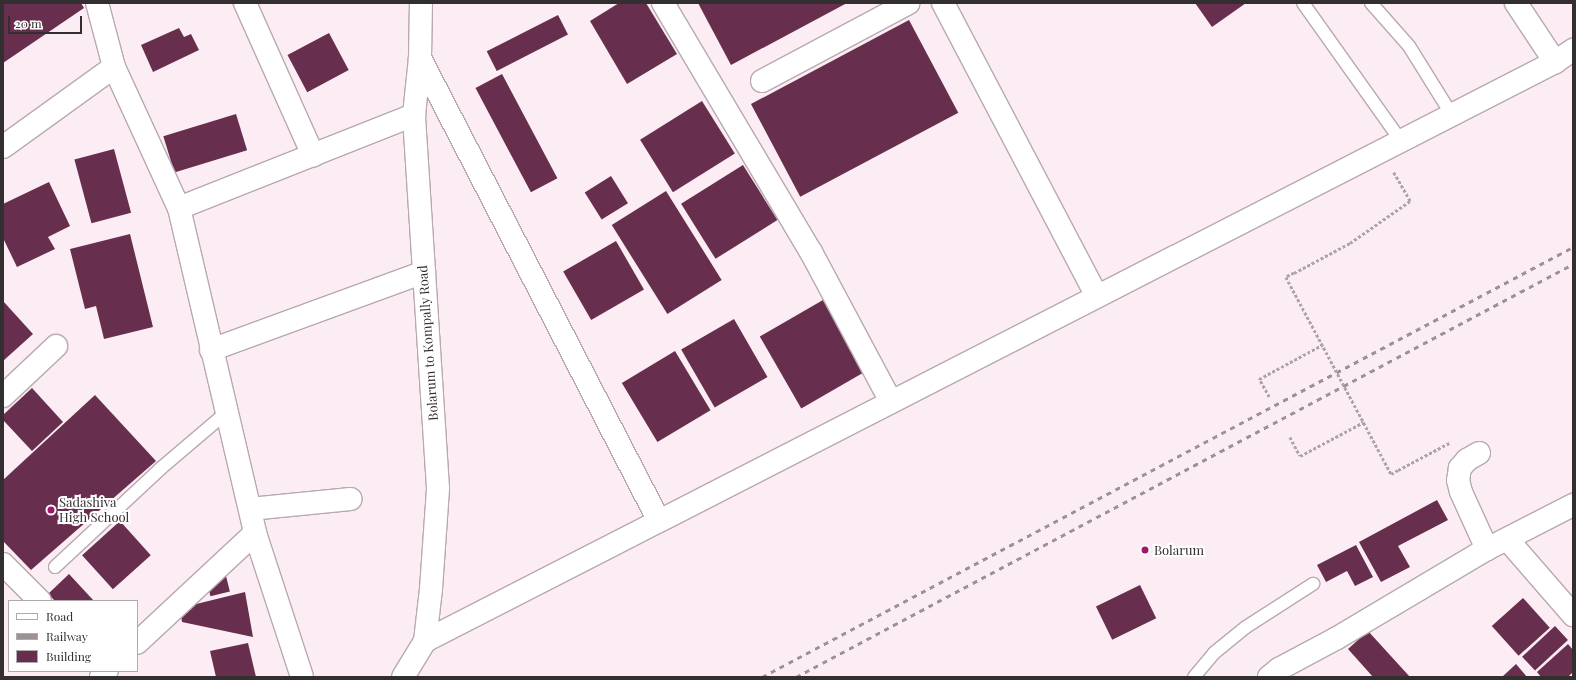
<!DOCTYPE html>
<html>
<head>
<meta charset="utf-8">
<style>
	body { margin:0 }
	#map { position:relative; width:1576px; height:680px; overflow:hidden; background:#fcedf4; font-family:"Playfair Display",serif }
	div>[style] { position:absolute }
	.building>* { inset:0; background:#672f4d; transform-origin:0 0 }
	.path>* { height:2.5px; margin-top:-1.25px; transform-origin:0; background:repeating-linear-gradient(90deg,#aea3a8 0 3px,transparent 0 5px) }
	.roads { filter:drop-shadow(1px 0 #b8a9b0) drop-shadow(-1px 0 #b8a9b0) drop-shadow(0 1px #b8a9b0) drop-shadow(0 -1px #b8a9b0) }
	.service>* { height:12px; margin:-6px; padding:0 6px; transform-origin:6px; border-radius:6px; background:#fff }
	.minor>* { height:22px; margin:-11px; padding:0 11px; transform-origin:11px; border-radius:11px; background:#fff }
	.secondary>* { height:22px; margin:-11px; padding:0 11px; transform-origin:11px; border-radius:11px; background:#fff }
	.rail>* { height:3px; margin-top:-1.5px; transform-origin:0; background:repeating-linear-gradient(90deg,#9c9296 0 5px,transparent 0 10px) }
	.path-bridge>* { height:2.5px; margin-top:-1.25px; transform-origin:0; background:repeating-linear-gradient(90deg,#aea3a8 0 3px,transparent 0 5px) }
	.dots>* { width:11px; height:11px; translate:-50% -50%; box-sizing:border-box; border:2px solid #fff; border-radius:50% }
	span { translate:-50% -50%; white-space:nowrap; text-align:center; line-height:1.15; -webkit-text-stroke:4px #fff; paint-order:stroke }
	.street-label { font-size:13px; color:#332e30 }
	.poi-label { font-size:13px; color:#332e30 }
	.left { translate:0 -50%; text-align:left }
	.frame { position:absolute; inset:0; border:4px solid #332e30; pointer-events:none }
	.legend { position:absolute; left:8px; top:600px; width:130px; height:72px; box-sizing:border-box; background:#fff; border:1px solid #adabac; margin:0; padding:5px 7px; list-style:none; font-size:12px; color:#332e30 }
	.legend li { display:flex; align-items:center; gap:8px; height:20px }
	.legend b { width:20px; border:1px solid #adabac }
	.scale { position:absolute; left:8px; top:16px; width:74px; height:18px; box-sizing:border-box; border:2px solid #332e30; border-top:0; padding-left:5px; font-size:12px; line-height:14px; white-space:nowrap; color:#332e30; -webkit-text-stroke:3px #fff; paint-order:stroke }
</style>
</head>
<body>
<div id="map">
	<div class="building">
		<i style="clip-path:polygon(3px 3px,81px 3px,84px 8px,3px 63px)"></i>
		<i style="clip-path:polygon(619px 3px,646px 3px,677px 54px,627px 84px,590px 21px)"></i>
		<i style="clip-path:polygon(698px 3px,847px 3px,731px 65px)"></i>
		<i style="clip-path:polygon(1195px 3px,1246px 3px,1212px 27px)"></i>
		<i style="left:558px;top:15px;width:22px;height:80px;rotate:63deg"></i>
		<i style="left:909px;top:20px;width:105px;height:179px;rotate:62deg"></i>
		<i style="clip-path:polygon(179px 28px,184px 37px,191px 34px,199px 50px,153px 72px,141px 45px)"></i>
		<i style="left:329px;top:33px;width:42px;height:47px;rotate:62deg"></i>
		<i style="left:502px;top:74px;width:118px;height:30px;rotate:62deg"></i>
		<i style="left:702px;top:101px;width:62px;height:73px;rotate:58deg"></i>
		<i style="left:236px;top:114px;width:38px;height:76px;rotate:73deg"></i>
		<i style="left:114px;top:149px;width:66px;height:41px;rotate:75deg"></i>
		<i style="left:743px;top:165px;width:65px;height:73px;rotate:58deg"></i>
		<i style="left:611px;top:176px;width:32px;height:31px;rotate:58deg"></i>
		<i style="clip-path:polygon(49px 182px,70px 226px,48px 237px,55px 249px,17px 267px,3px 238px,3px 204px)"></i>
		<i style="left:666px;top:191px;width:105px;height:64px;rotate:58deg"></i>
		<i style="clip-path:polygon(130px 234px,153px 327px,104px 339px,96px 306px,85px 309px,70px 249px)"></i>
		<i style="left:616px;top:241px;width:56px;height:61px;rotate:60deg"></i>
		<i style="left:823px;top:300px;width:83px;height:73px;rotate:60deg"></i>
		<i style="clip-path:polygon(3px 301px,33px 334px,3px 361px)"></i>
		<i style="left:734px;top:319px;width:67px;height:61px;rotate:60deg"></i>
		<i style="left:675px;top:351px;width:69px;height:62px;rotate:59deg"></i>
		<i style="clip-path:polygon(32px 388px,63px 422px,32px 451px,3px 420px,3px 415px)"></i>
		<i style="clip-path:polygon(95px 395px,156px 461px,31px 570px,3px 541px,3px 480px)"></i>
		<i style="clip-path:polygon(1437px 500px,1448px 520px,1398px 546px,1410px 567px,1381px 582px,1359px 542px)"></i>
		<i style="left:120px;top:521px;width:46px;height:51px;rotate:48deg"></i>
		<i style="clip-path:polygon(1356px 545px,1373px 577px,1355px 586px,1347px 571px,1326px 582px,1317px 565px)"></i>
		<i style="clip-path:polygon(69px 574px,94px 601px,55px 601px,48px 594px)"></i>
		<i style="left:226px;top:576px;width:16px;height:20px;rotate:76deg"></i>
		<i style="left:1140px;top:585px;width:37px;height:49px;rotate:64deg"></i>
		<i style="clip-path:polygon(245px 592px,253px 637px,182px 622px,180px 608px)"></i>
		<i style="left:1523px;top:598px;width:40px;height:42px;rotate:48deg"></i>
		<i style="left:1555px;top:626px;width:19px;height:45px;rotate:47deg"></i>
		<i style="clip-path:polygon(1368px 631px,1410px 677px,1373px 677px,1348px 649px)"></i>
		<i style="clip-path:polygon(248px 643px,256px 677px,216px 677px,210px 651px)"></i>
		<i style="clip-path:polygon(1568px 644px,1573px 650px,1573px 672px,1568px 677px,1541px 677px,1537px 672px)"></i>
		<i style="clip-path:polygon(1516px 664px,1527px 677px,1502px 677px)"></i>
	</div>
	<div class="path">
		<i style="left:1294px;top:273px;width:64px;rotate:-28.2deg"></i>
		<i style="left:1350px;top:243px;width:73px;rotate:-35deg"></i>
		<i style="left:1410px;top:201px;width:34px;rotate:-120deg"></i>
		<i style="left:1269px;top:397px;width:21px;rotate:-119deg"></i>
		<i style="left:1259px;top:379px;width:72px;rotate:-28.4deg"></i>
		<i style="left:1290px;top:437px;width:21px;rotate:62deg"></i>
		<i style="left:1300px;top:456px;width:72px;rotate:-28deg"></i>
		<i style="left:1398px;top:470px;width:58px;rotate:-27.9deg"></i>
	</div>
	<div class="roads">
		<div class="service">
			<i style="left:1303px;top:3px;width:169px;rotate:54.6deg"></i>
			<i style="left:1371px;top:3px;width:57px;rotate:48.5deg"></i>
			<i style="left:1409px;top:46px;width:81px;rotate:58.1deg"></i>
			<i style="left:55px;top:567px;width:144px;rotate:-43deg"></i>
			<i style="left:160px;top:469px;width:88px;rotate:-40.4deg"></i>
			<i style="left:1194px;top:677px;width:31px;rotate:-50deg"></i>
			<i style="left:1214px;top:653px;width:41px;rotate:-39.1deg"></i>
			<i style="left:1246px;top:627px;width:80px;rotate:-32.7deg"></i>
		</div>
		<div class="minor">
			<i style="left:97px;top:3px;width:66px;rotate:75.1deg"></i>
			<i style="left:114px;top:67px;width:155px;rotate:65.3deg"></i>
			<i style="left:179px;top:208px;width:334px;rotate:76.8deg"></i>
			<i style="left:255px;top:533px;width:151px;rotate:71.9deg"></i>
			<i style="left:245px;top:3px;width:167px;rotate:65.9deg"></i>
			<i style="left:663px;top:3px;width:290px;rotate:59.3deg"></i>
			<i style="left:811px;top:252px;width:170px;rotate:61.9deg"></i>
			<i style="left:943px;top:3px;width:331px;rotate:62.3deg"></i>
			<i style="left:1516px;top:3px;width:71px;rotate:56.5deg"></i>
			<i style="left:420px;top:58px;width:521px;rotate:62.7deg"></i>
			<i style="left:762px;top:81px;width:166px;rotate:-28deg"></i>
			<i style="left:3px;top:147px;width:137px;rotate:-35.8deg"></i>
			<i style="left:179px;top:208px;width:253px;rotate:-21.6deg"></i>
			<i style="left:211px;top:350px;width:227px;rotate:-20.1deg"></i>
			<i style="left:3px;top:396px;width:73px;rotate:-43.3deg"></i>
			<i style="left:1479px;top:453px;width:14px;rotate:150deg"></i>
			<i style="left:1467px;top:460px;width:11px;rotate:131deg"></i>
			<i style="left:1460px;top:468px;width:12px;rotate:99deg"></i>
			<i style="left:1458px;top:480px;width:12px;rotate:76deg"></i>
			<i style="left:1461px;top:492px;width:63px;rotate:65.5deg"></i>
			<i style="left:250px;top:509px;width:101px;rotate:-5.7deg"></i>
			<i style="left:1507px;top:539px;width:101px;rotate:49deg"></i>
			<i style="left:3px;top:564px;width:52px;rotate:45deg"></i>
			<i style="left:425px;top:641px;width:1270px;rotate:-27.13deg"></i>
			<i style="left:1555px;top:62px;width:22px;rotate:-34deg"></i>
			<i style="left:137px;top:643px;width:161px;rotate:-43deg"></i>
			<i style="left:101px;top:677px;width:8px;rotate:-45deg"></i>
			<i style="left:1269px;top:677px;width:13px;rotate:-39deg"></i>
			<i style="left:1279px;top:669px;width:66px;rotate:-28.1deg"></i>
			<i style="left:1337px;top:638px;width:174px;rotate:-30.7deg"></i>
			<i style="left:1487px;top:549px;width:97px;rotate:-27.1deg"></i>
		</div>
		<div class="secondary">
			<i style="left:403px;top:677px;width:42px;rotate:-58.6deg"></i>
			<i style="left:425px;top:641px;width:52px;rotate:-83.4deg"></i>
			<i style="left:431px;top:589px;width:101px;rotate:-86deg"></i>
			<i style="left:438px;top:488px;width:374px;rotate:-93.7deg"></i>
			<i style="left:414px;top:115px;width:57px;rotate:-84deg"></i>
			<i style="left:420px;top:58px;width:55px;rotate:-89deg"></i>
		</div>
	</div>
	<div class="rail">
		<i style="left:762px;top:677px;width:918px;rotate:-27.93deg"></i>
		<i style="left:796px;top:677px;width:880px;rotate:-27.99deg"></i>
	</div>
	<div class="path-bridge">
		<i style="left:1294px;top:273px;width:9px;rotate:153deg"></i>
		<i style="left:1286px;top:277px;width:223px;rotate:61.9deg"></i>
		<i style="left:1391px;top:474px;width:8px;rotate:-30deg"></i>
	</div>
	<div class="dots">
		<i style="left:51px;top:510px;background:#9d196b"></i>
		<i style="left:1145px;top:550px;background:#9d196b"></i>
	</div>
	<div class="street-label">
		<span style="left:428px;top:343px;rotate:-94deg">Bolarum to Kompally Road</span>
	</div>
	<div class="poi-label">
		<span class="left" style="left:59px;top:510px">Sadashiva<br>High School</span>
		<span class="left" style="left:1154px;top:550px">Bolarum</span>
	</div>
	<div class="frame"></div>
	<ul class="legend">
	<li><b style="height:5px;background:#fff"></b>Road</li>
	<li><b style="height:5px;background:#9c9296"></b>Railway</li>
	<li><b style="height:11px;background:#672f4d"></b>Building</li>
	</ul>
	<div class="scale">20 m</div>
</div>
</body>
</html>
